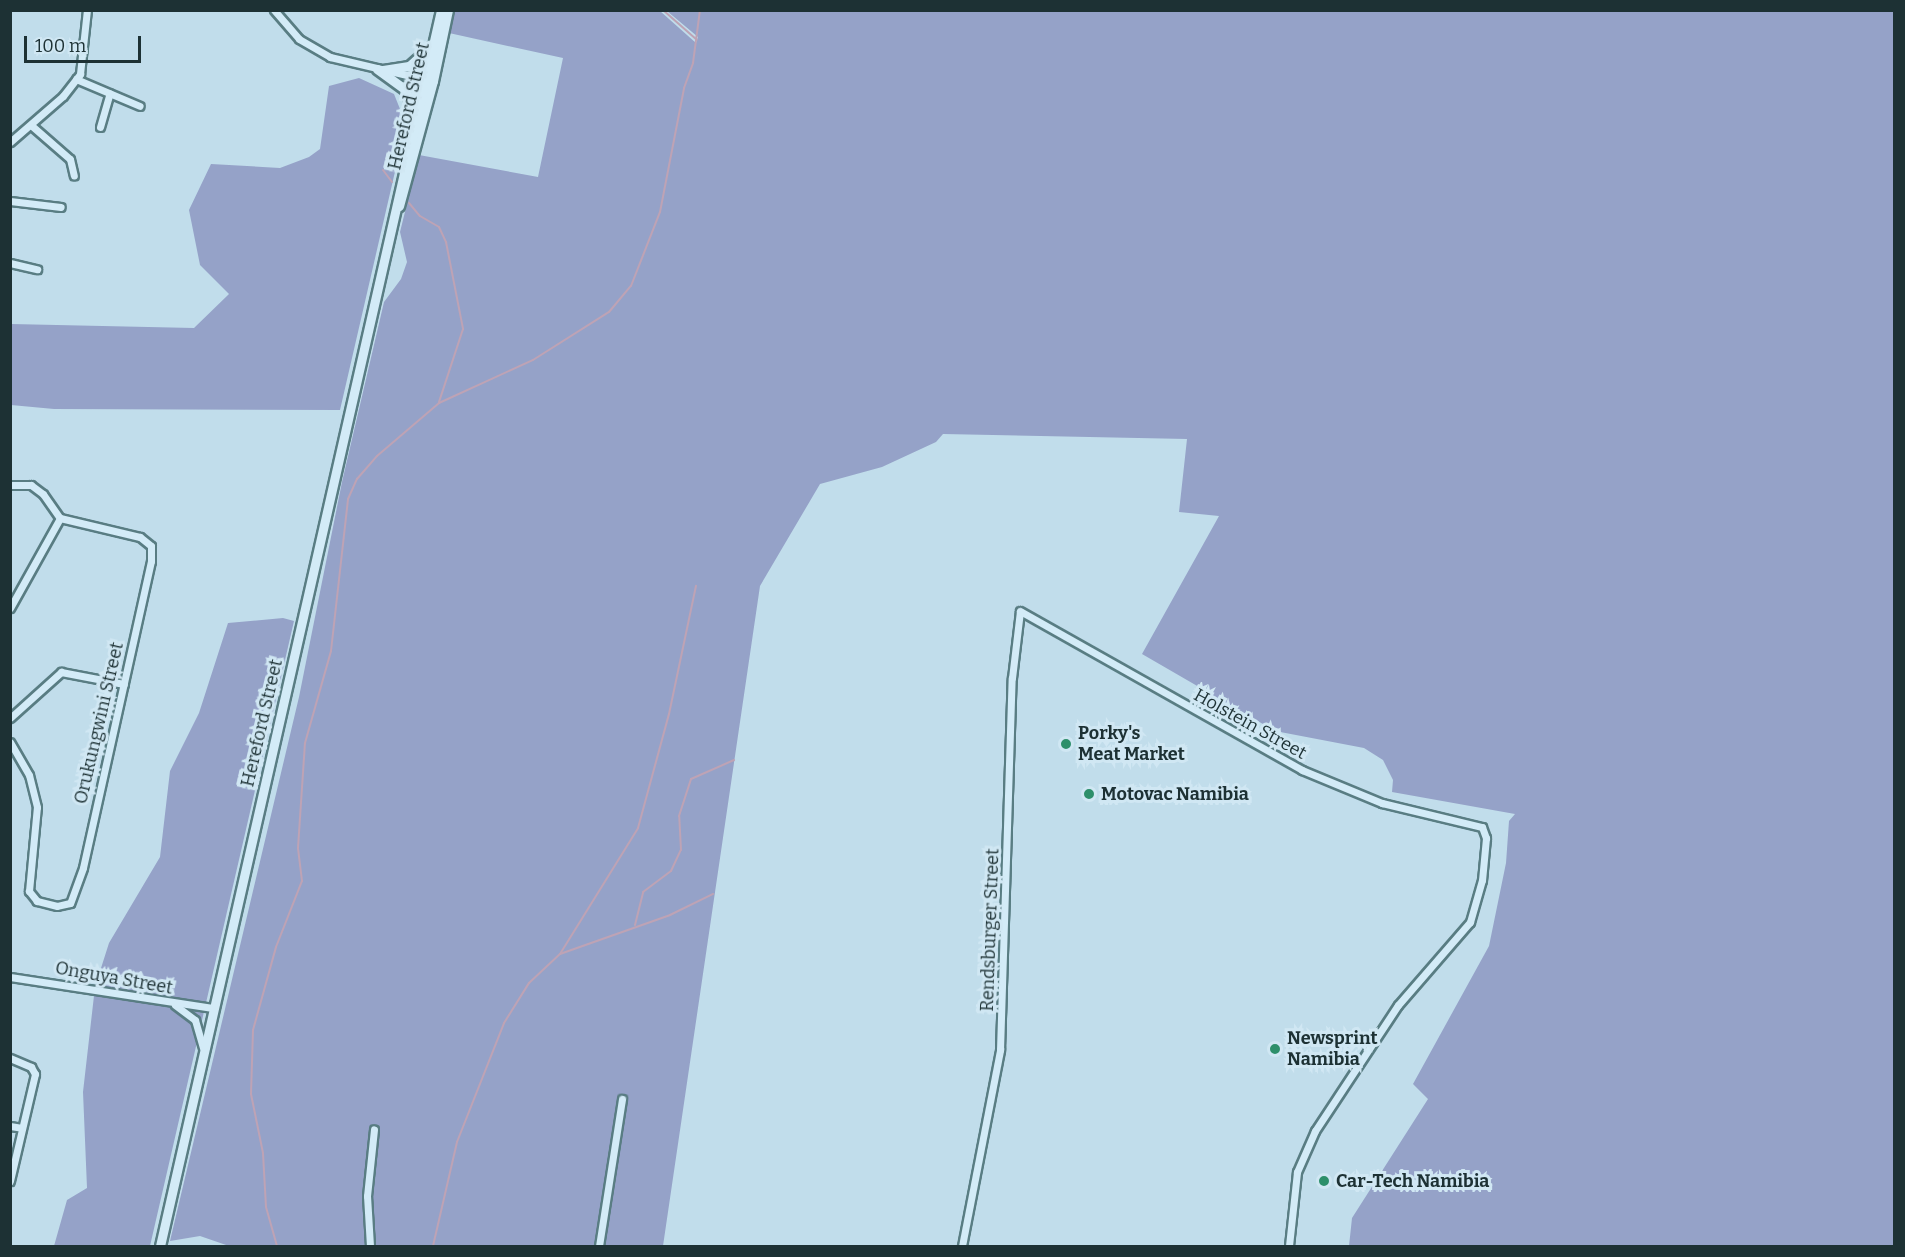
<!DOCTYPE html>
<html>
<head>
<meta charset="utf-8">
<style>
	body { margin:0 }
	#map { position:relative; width:1905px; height:1257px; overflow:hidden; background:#c1ddeb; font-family:Bitter,serif }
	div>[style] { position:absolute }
	.green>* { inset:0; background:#95a2c8 }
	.stream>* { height:2px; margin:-1px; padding:0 1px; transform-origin:1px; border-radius:1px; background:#bea3b5 }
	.roads { filter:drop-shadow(2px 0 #597d83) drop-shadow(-2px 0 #597d83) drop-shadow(0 2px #597d83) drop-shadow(0 -2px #597d83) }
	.minor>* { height:7px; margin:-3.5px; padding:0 3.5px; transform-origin:3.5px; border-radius:3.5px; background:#d3ebf7 }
	.secondary>* { height:9px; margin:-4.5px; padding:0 4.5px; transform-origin:4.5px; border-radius:4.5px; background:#d3ebf7 }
	.dots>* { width:16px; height:16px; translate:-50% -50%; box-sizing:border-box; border:3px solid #d0e7f3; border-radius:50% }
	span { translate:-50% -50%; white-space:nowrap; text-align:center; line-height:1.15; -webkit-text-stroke:6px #d0e7f3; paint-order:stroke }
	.street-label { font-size:18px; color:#1d3134 }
	.poi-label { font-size:18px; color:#1d3134; font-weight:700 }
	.left { translate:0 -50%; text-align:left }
	.frame { position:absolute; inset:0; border:12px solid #1d3134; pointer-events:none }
	.scale { position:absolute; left:24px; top:36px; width:117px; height:27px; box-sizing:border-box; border:3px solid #1d3134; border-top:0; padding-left:8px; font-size:18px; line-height:21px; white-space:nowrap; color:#1d3134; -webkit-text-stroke:4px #d0e7f3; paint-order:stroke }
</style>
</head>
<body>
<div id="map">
	<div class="green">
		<i style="clip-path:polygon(454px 11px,660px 11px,696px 43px,698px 37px,667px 11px,1894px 11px,1894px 1246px,1349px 1246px,1352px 1218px,1428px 1099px,1413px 1084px,1489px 946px,1506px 863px,1509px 821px,1515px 814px,1392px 792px,1393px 780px,1383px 760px,1364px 748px,1275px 731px,1142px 654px,1219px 516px,1179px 512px,1187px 439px,943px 434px,936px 442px,882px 467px,820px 484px,760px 586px,663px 1246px,229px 1246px,200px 1236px,170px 1241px,299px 697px,342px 482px,384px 302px,401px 279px,407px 262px,400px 232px,419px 155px,538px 177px,563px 58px,449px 33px)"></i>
		<i style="clip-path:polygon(359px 78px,394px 94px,406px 124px,340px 410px,54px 409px,11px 405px,11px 324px,194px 328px,229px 294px,200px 265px,189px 210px,211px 164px,280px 168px,309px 157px,320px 149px,329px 86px)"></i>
		<i style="clip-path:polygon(283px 618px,294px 621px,150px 1246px,54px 1246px,67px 1200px,87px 1188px,83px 1092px,95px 987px,109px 943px,160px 857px,170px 771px,199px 713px,228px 623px)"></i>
	</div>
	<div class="stream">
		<i style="left:663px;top:10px;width:45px;rotate:41.4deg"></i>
		<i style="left:383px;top:170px;width:15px;rotate:53deg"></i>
		<i style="left:409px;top:203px;width:17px;rotate:50deg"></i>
		<i style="left:420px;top:216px;width:22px;rotate:30deg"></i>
		<i style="left:439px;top:227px;width:17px;rotate:65deg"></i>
		<i style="left:446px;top:242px;width:89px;rotate:78.9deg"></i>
		<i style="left:463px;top:329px;width:77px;rotate:108.2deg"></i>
		<i style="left:635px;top:925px;width:34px;rotate:-76deg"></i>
		<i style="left:643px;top:892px;width:35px;rotate:-37deg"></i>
		<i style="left:671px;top:871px;width:23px;rotate:-65deg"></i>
		<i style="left:681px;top:850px;width:34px;rotate:-93deg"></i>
		<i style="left:679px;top:816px;width:39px;rotate:-72deg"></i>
		<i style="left:691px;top:779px;width:47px;rotate:-23.8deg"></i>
		<i style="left:560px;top:954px;width:117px;rotate:-19.5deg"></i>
		<i style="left:670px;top:915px;width:48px;rotate:-26deg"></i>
		<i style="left:277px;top:1246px;width:41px;rotate:-105.8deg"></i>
		<i style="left:266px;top:1207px;width:54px;rotate:-93.2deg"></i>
		<i style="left:263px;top:1153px;width:60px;rotate:-101.5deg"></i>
		<i style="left:251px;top:1094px;width:64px;rotate:-88.2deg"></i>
		<i style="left:253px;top:1030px;width:86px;rotate:-74.5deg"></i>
		<i style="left:276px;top:947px;width:71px;rotate:-68.5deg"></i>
		<i style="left:302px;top:881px;width:33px;rotate:-97deg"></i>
		<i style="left:298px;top:848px;width:105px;rotate:-86.2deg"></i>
		<i style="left:305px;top:743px;width:96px;rotate:-74.2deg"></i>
		<i style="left:331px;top:651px;width:153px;rotate:-83.6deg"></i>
		<i style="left:348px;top:499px;width:22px;rotate:-66deg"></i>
		<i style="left:357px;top:479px;width:30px;rotate:-49deg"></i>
		<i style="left:377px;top:456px;width:82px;rotate:-40.5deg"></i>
		<i style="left:439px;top:403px;width:103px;rotate:-24.6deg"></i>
		<i style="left:533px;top:360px;width:90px;rotate:-32.3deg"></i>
		<i style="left:609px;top:312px;width:34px;rotate:-50deg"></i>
		<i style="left:631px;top:286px;width:79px;rotate:-68.6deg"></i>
		<i style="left:660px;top:212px;width:126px;rotate:-79deg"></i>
		<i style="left:684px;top:88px;width:27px;rotate:-70deg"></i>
		<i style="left:693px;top:63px;width:53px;rotate:-82.5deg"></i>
		<i style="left:433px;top:1246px;width:107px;rotate:-77deg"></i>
		<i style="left:457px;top:1142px;width:128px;rotate:-68.4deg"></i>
		<i style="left:504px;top:1023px;width:47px;rotate:-58deg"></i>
		<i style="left:529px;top:983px;width:42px;rotate:-43.1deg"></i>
		<i style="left:560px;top:954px;width:148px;rotate:-58.2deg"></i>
		<i style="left:638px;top:828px;width:118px;rotate:-74.8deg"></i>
		<i style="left:669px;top:714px;width:131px;rotate:-78.1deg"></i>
	</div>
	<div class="roads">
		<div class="minor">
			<i style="left:274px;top:10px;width:38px;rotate:49deg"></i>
			<i style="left:299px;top:39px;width:36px;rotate:30deg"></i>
			<i style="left:330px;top:57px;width:101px;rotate:13.2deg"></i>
			<i style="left:76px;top:79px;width:69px;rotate:22.9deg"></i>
			<i style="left:32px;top:126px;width:50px;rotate:41deg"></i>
			<i style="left:70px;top:159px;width:17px;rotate:77deg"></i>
			<i style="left:100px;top:127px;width:35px;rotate:-74deg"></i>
			<i style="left:10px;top:142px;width:70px;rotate:-41deg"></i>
			<i style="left:63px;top:96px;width:28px;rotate:-52deg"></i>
			<i style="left:80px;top:74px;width:64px;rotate:-83.8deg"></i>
			<i style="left:10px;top:201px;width:51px;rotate:6.7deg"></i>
			<i style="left:10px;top:263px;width:28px;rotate:13deg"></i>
			<i style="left:10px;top:485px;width:21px"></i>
			<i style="left:31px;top:485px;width:15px;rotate:37deg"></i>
			<i style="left:43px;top:494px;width:29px;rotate:55deg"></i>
			<i style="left:10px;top:608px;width:103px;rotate:-60.9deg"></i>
			<i style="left:60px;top:518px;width:82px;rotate:13.4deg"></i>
			<i style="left:140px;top:537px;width:14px;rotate:39deg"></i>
			<i style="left:151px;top:546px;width:15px;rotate:90deg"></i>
			<i style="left:151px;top:561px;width:314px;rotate:102.5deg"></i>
			<i style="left:83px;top:868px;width:37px;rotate:110deg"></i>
			<i style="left:70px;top:903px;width:13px;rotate:167deg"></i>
			<i style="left:57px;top:906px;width:21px;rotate:-166deg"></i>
			<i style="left:37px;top:901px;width:13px;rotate:-129deg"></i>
			<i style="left:29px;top:891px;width:84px;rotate:-84.6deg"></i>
			<i style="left:37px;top:807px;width:33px;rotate:-104deg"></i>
			<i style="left:29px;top:775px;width:38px;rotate:-120deg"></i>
			<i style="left:10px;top:718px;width:69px;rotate:-42deg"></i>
			<i style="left:61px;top:672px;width:64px;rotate:10.8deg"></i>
			<i style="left:10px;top:977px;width:205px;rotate:8.7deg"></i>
			<i style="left:175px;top:1005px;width:25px;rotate:37deg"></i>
			<i style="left:195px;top:1020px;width:29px;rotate:74deg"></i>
			<i style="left:10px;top:1058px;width:23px;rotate:23deg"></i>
			<i style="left:31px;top:1067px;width:8px;rotate:60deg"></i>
			<i style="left:35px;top:1074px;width:110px;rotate:103.2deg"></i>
			<i style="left:10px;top:1126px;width:12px;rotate:9deg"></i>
			<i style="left:370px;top:1246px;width:50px;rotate:-93.4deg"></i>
			<i style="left:367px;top:1196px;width:67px;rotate:-84deg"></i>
			<i style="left:599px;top:1246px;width:149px;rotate:-81.1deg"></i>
			<i style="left:962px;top:1246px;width:200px;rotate:-79deg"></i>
			<i style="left:1000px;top:1050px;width:372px;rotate:-88.2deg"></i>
			<i style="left:1012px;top:678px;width:67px;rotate:-83.2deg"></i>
			<i style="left:1020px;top:611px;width:324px;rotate:29.4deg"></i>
			<i style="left:1302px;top:770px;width:87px;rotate:22.4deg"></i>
			<i style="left:1382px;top:803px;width:103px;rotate:13.5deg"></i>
			<i style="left:1482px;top:827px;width:12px;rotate:70deg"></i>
			<i style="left:1486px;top:838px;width:42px;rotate:95.4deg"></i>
			<i style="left:1482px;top:880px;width:44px;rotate:105.9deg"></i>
			<i style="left:1470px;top:922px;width:110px;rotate:130.9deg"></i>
			<i style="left:1398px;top:1005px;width:151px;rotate:123.4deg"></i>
			<i style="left:1315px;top:1131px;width:45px;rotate:113.7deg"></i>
			<i style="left:1297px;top:1172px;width:74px;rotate:96.2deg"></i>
		</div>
		<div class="secondary">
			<i style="left:377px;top:69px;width:34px;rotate:36deg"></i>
			<i style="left:405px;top:89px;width:29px;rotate:70deg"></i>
			<i style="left:383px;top:70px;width:26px;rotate:-9deg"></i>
			<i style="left:409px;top:66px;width:28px;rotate:-42deg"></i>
			<i style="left:399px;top:206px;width:130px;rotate:-74.8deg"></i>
			<i style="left:433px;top:81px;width:73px;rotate:-78.1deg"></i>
			<i style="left:160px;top:1246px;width:1268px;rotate:-77.19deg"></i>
		</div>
	</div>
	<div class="dots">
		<i style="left:1066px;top:744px;background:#2d8f6a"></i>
		<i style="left:1089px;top:794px;background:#2d8f6a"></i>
		<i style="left:1275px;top:1049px;background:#2d8f6a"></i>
		<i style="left:1324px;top:1181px;background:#2d8f6a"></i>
	</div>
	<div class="street-label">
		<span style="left:409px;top:106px;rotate:-77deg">Hereford Street</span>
		<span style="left:99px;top:723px;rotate:-77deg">Orukungwini Street</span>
		<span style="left:262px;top:723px;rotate:-77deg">Hereford Street</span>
		<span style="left:1250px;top:724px;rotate:29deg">Holstein Street</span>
		<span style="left:990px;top:930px;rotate:-88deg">Rendsburger Street</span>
		<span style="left:114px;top:978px;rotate:10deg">Onguya Street</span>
	</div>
	<div class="poi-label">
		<span class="left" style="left:1078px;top:744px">Porky's<br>Meat Market</span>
		<span class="left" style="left:1101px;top:794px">Motovac Namibia</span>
		<span class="left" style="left:1287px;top:1049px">Newsprint<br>Namibia</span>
		<span class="left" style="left:1336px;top:1181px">Car-Tech Namibia</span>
	</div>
	<div class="frame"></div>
	<div class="scale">100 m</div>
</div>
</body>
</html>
